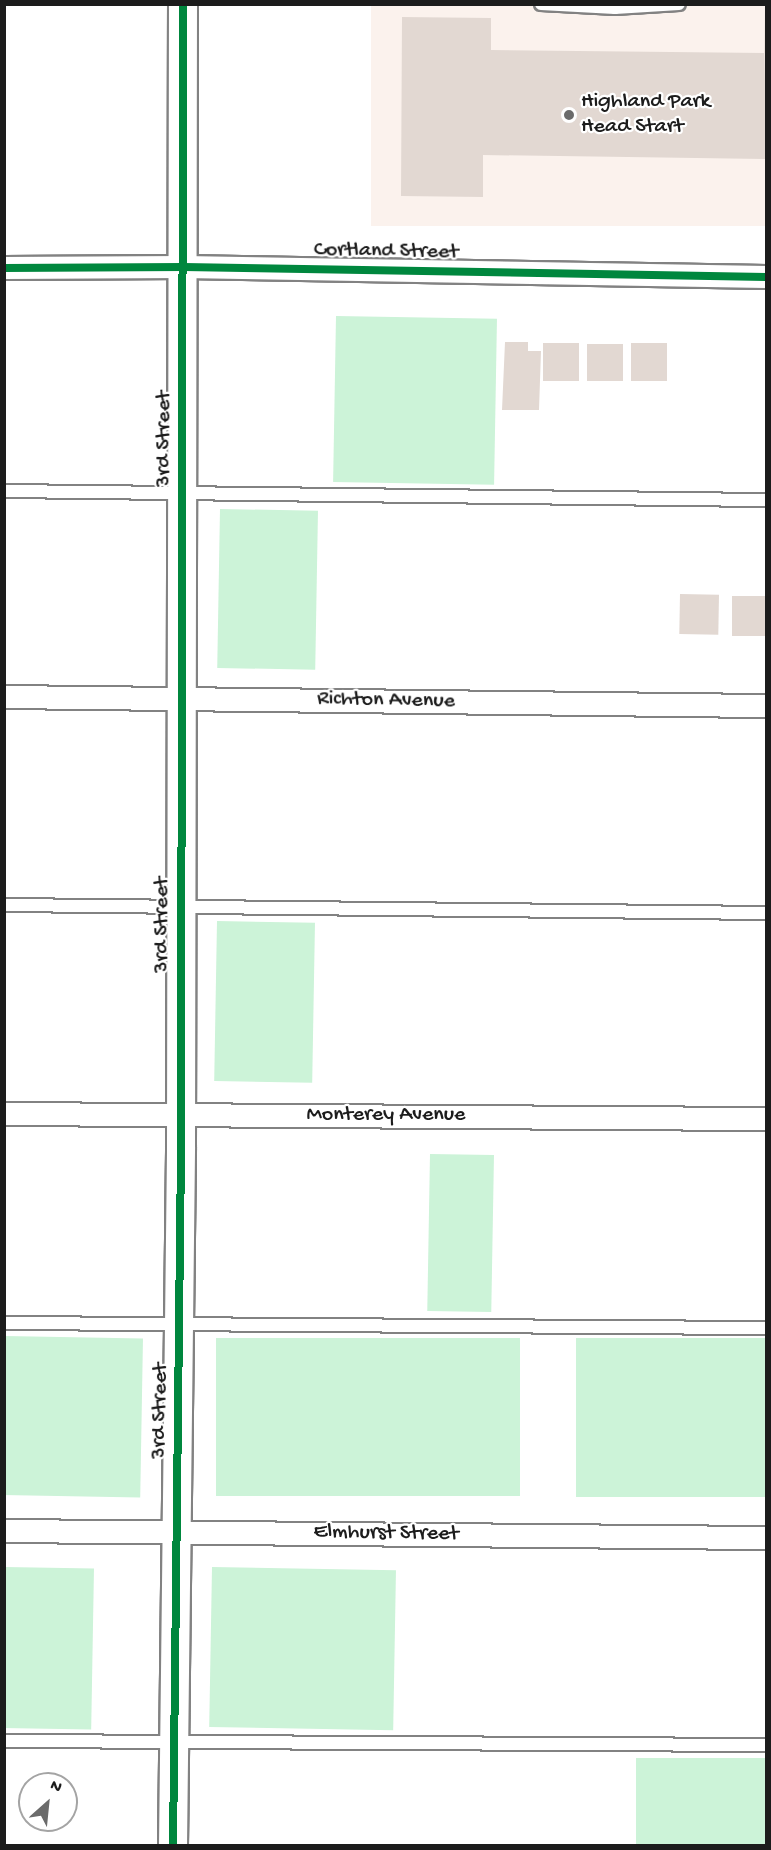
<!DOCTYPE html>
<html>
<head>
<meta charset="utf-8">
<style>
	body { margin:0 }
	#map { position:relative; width:771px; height:1850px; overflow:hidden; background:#fff; font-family:"Gochi Hand",sans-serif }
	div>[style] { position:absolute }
	.built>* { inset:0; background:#fbf2ed; transform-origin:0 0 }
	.green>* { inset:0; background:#ccf3d8; transform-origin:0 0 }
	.building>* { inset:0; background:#e2d8d2; transform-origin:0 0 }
	.roads { filter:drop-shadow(2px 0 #828282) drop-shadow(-2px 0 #828282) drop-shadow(0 2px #828282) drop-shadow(0 -2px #828282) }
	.service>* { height:12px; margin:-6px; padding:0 6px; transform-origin:6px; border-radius:6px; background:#fff }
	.minor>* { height:22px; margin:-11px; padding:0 11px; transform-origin:11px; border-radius:11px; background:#fff }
	.tertiary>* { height:28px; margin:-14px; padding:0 14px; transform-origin:14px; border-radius:14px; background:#fff }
	.cycleway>* { height:8px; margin:-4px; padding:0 4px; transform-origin:4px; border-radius:4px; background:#00873e }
	.dots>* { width:16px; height:16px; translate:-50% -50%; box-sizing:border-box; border:3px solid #fff; border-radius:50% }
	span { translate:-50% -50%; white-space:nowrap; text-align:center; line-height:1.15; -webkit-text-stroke:4.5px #fff; paint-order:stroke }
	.poi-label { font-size:22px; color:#1c1c1c }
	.left { translate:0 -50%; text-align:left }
	.street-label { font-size:22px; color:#1c1c1c }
	.frame { position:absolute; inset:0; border:6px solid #1c1c1c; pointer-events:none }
	.north { position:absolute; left:18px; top:1772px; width:60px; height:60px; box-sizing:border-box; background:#fff; border:2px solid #a4a4a4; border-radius:50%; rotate:27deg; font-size:16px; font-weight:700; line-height:24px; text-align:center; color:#1c1c1c }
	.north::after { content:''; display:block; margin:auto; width:21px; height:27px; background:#6b6b6b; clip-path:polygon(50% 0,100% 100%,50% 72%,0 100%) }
</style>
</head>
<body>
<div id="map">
	<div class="built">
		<i style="left:371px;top:5px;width:395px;height:221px"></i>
	</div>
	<div class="green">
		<i style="left:336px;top:316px;width:161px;height:166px;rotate:1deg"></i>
		<i style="left:220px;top:509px;width:98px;height:159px;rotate:1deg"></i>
		<i style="left:217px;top:921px;width:98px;height:160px;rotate:1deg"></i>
		<i style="left:430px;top:1154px;width:64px;height:157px;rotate:1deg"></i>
		<i style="left:5px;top:1336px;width:138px;height:159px;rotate:1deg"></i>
		<i style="left:216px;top:1338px;width:304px;height:158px"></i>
		<i style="left:576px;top:1338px;width:190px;height:159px"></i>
		<i style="left:5px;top:1567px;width:89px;height:161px;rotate:1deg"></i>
		<i style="left:212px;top:1567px;width:184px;height:160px;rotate:1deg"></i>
		<i style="left:636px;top:1758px;width:130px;height:87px"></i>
	</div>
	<div class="building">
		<i style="clip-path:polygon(764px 4px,766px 159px,483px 155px,483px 197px,401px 196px,402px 17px,491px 18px,491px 50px,764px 53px)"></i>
		<i style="clip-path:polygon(505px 342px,528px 342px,528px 351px,541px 351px,539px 410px,502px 410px)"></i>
		<i style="left:543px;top:343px;width:36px;height:38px"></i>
		<i style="left:631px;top:343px;width:36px;height:38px"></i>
		<i style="left:587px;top:344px;width:36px;height:37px"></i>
		<i style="left:680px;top:594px;width:39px;height:40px;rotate:1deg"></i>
		<i style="left:732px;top:596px;width:34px;height:40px"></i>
	</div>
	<div class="roads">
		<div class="service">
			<i style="left:541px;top:4px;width:74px;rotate:3.1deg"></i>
			<i style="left:615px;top:8px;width:64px;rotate:-3.6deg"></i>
			<i style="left:4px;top:491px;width:762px;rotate:0.68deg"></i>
			<i style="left:4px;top:905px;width:762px;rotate:0.6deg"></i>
			<i style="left:4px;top:1323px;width:762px;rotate:0.38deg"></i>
			<i style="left:4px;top:1741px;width:762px;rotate:0.3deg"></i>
		</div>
		<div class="minor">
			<i style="left:4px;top:268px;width:180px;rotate:-0.3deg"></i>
			<i style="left:184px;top:267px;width:582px;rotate:0.98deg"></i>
			<i style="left:4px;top:697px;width:762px;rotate:0.68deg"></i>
			<i style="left:4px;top:1114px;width:762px;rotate:0.38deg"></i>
			<i style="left:4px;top:1531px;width:762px;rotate:0.53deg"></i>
		</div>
		<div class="tertiary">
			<i style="left:173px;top:1846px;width:699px;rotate:-89.34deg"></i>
			<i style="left:181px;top:1147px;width:1143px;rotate:-89.9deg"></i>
		</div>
	</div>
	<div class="cycleway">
		<i style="left:4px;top:268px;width:180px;rotate:-0.3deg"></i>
		<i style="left:184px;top:267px;width:582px;rotate:0.98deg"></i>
		<i style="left:173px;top:1846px;width:699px;rotate:-89.34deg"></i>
		<i style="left:181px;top:1147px;width:1143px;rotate:-89.9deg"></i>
	</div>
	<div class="dots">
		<i style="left:569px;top:115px;background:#6b6b6b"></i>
	</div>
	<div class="poi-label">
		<span class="left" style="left:581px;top:115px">Highland Park<br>Head Start</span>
	</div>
	<div class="street-label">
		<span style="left:386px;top:252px;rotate:1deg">Cortland Street</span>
		<span style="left:165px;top:439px;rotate:-90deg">3rd Street</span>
		<span style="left:386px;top:701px;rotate:1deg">Richton Avenue</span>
		<span style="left:163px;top:925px;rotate:-90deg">3rd Street</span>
		<span style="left:386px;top:1116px">Monterey Avenue</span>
		<span style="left:161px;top:1411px;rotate:-89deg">3rd Street</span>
		<span style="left:386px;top:1534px;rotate:1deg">Elmhurst Street</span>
	</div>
	<div class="frame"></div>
	<div class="north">N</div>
</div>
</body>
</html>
